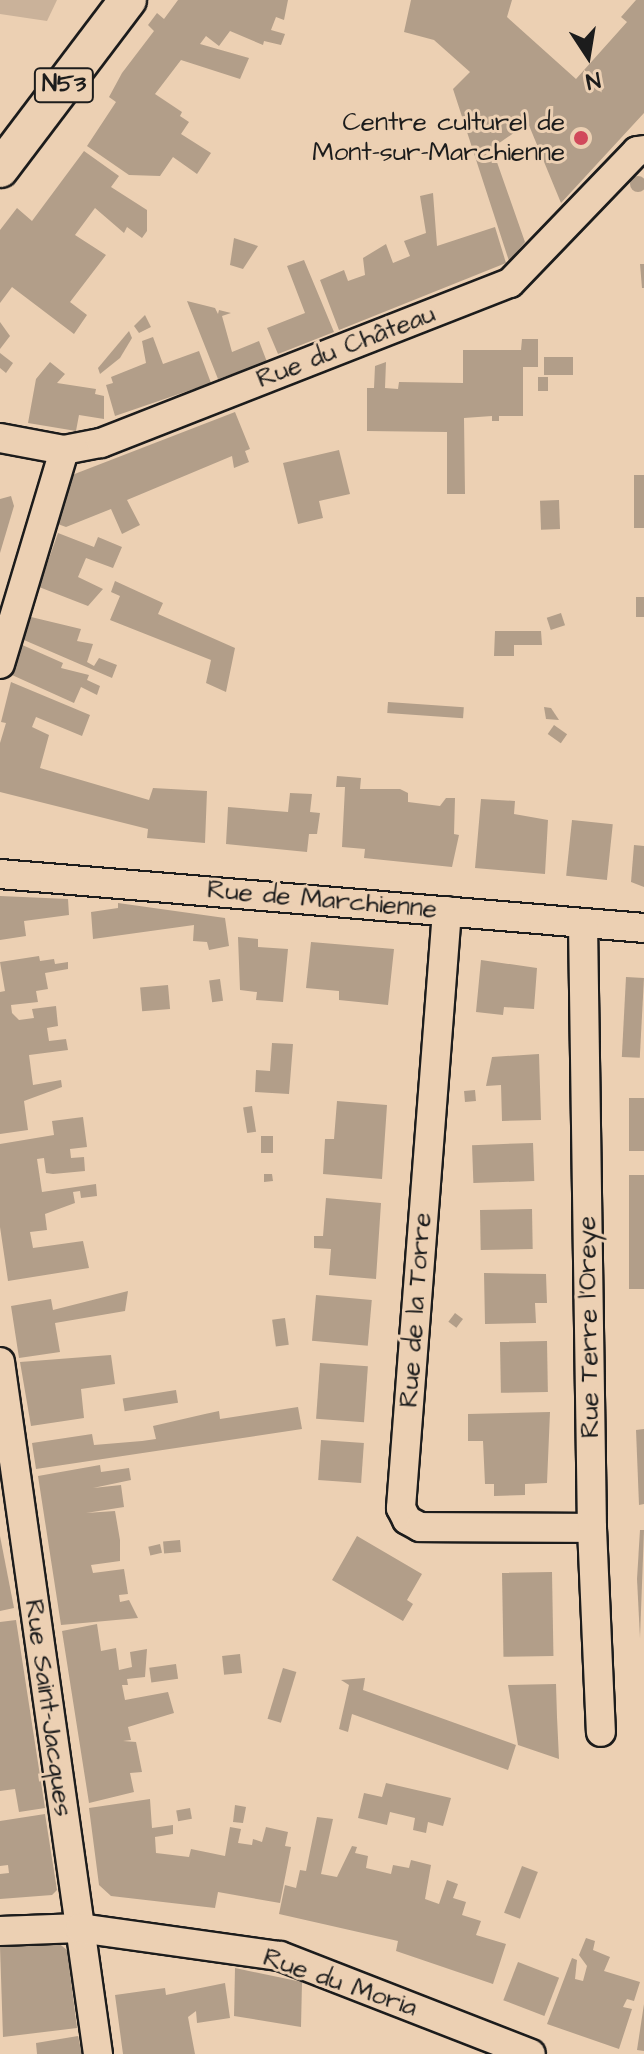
<!DOCTYPE html>
<html>
<head>
<meta charset="utf-8">
<style>
	body { margin:0 }
	#map { position:relative; width:644px; height:2054px; overflow:hidden; background:#ecd0b3; font-family:"Architects Daughter",sans-serif }
	div>[style] { position:absolute }
	.green>* { inset:0; background:#cab29a }
	.building>* { inset:0; background:#b29e89; transform-origin:0 0 }
	.round { border-radius:50% }
	.roads { filter:drop-shadow(2px 0 #1c1c1c) drop-shadow(-2px 0 #1c1c1c) drop-shadow(0 2px #1c1c1c) drop-shadow(0 -2px #1c1c1c) }
	.minor>* { height:28px; margin:-14px; padding:0 14px; transform-origin:14px; border-radius:14px; background:#ecd0b3 }
	.major>* { height:36px; margin:-18px; padding:0 18px; transform-origin:18px; border-radius:18px; background:#ecd0b3 }
	.dots>* { width:22px; height:22px; translate:-50% -50%; box-sizing:border-box; border:4px solid #ecd0b3; border-radius:50% }
	span { translate:-50% -50%; white-space:nowrap; text-align:center; line-height:1.15; -webkit-text-stroke:6px #ecd0b3; paint-order:stroke }
	.shield-label span { padding:2px 6px; background:#ecd0b3; border:2px solid; border-radius:6px; -webkit-text-stroke-width:0 }
	.shield-label { font-size:24px; color:#1c1c1c; font-weight:700 }
	.poi-label { font-size:26px; color:#1c1c1c }
	.right { translate:-100% -50%; text-align:right }
	.street-label { font-size:26px; color:#1c1c1c }
	.north { position:absolute; left:548px; top:16px; width:80px; height:80px; -webkit-text-stroke:6px #ecd0b3; paint-order:stroke; rotate:168deg; font-size:22px; font-weight:700; line-height:32px; text-align:center; color:#1c1c1c }
	.north::after { content:''; display:block; margin:auto; width:28px; height:36px; background:#1c1c1c; clip-path:polygon(50% 0,100% 100%,50% 72%,0 100%) }
</style>
</head>
<body>
<div id="map">
	<div class="green">
		<i style="clip-path:polygon(0 0,57px 0,47px 21px,0 14px)"></i>
	</div>
	<div class="building">
		<i style="clip-path:polygon(178px 0,288px 0,284px 20px,276px 17px,271px 30px,285px 34px,281px 45px,264px 41px,263px 45px,230px 31px,219px 46px,206px 36px,200px 44px,249px 58px,240px 79px,181px 60px,155px 94px,182px 112px,180px 116px,189px 122px,181px 134px,211px 153px,197px 174px,173px 157px,160px 176px,129px 175px,87px 146px,116px 102px,109px 97px,122px 73px,154px 31px,148px 25px,157px 13px,164px 19px)"></i>
		<i style="clip-path:polygon(411px 0,512px 0,507px 17px,576px 79px,627px 22px,621px 17px,636px 0,644px 0,644px 113px,561px 203px,528px 123px,492px 148px,525px 242px,509px 261px,453px 89px,470px 72px,434px 40px,404px 32px)"></i>
		<i style="clip-path:polygon(84px 151px,119px 176px,111px 187px,147px 210px,147px 231px,142px 238px,127px 227px,124px 233px,95px 208px,75px 235px,106px 255px,70px 302px,87px 315px,74px 334px,12px 287px,0 303px,0 230px,17px 208px,32px 221px)"></i>
		<i class="round" style="left:630px;top:176px;width:16px;height:16px"></i>
		<i style="clip-path:polygon(433px 193px,437px 246px,495px 227px,506px 263px,339px 330px,320px 280px,344px 270px,348px 281px,365px 275px,363px 258px,386px 244px,393px 263px,410px 256px,404px 241px,426px 233px,420px 196px)"></i>
		<i style="clip-path:polygon(234px 238px,258px 246px,243px 269px,230px 265px)"></i>
		<i style="clip-path:polygon(304px 260px,334px 332px,278px 354px,267px 328px,305px 313px,287px 266px)"></i>
		<i style="clip-path:polygon(640px 264px,644px 264px,644px 288px,642px 288px)"></i>
		<i style="clip-path:polygon(187px 301px,215px 308px,218px 314px,219px 310px,231px 313px,222px 316px,232px 352px,259px 341px,267px 362px,218px 379px)"></i>
		<i style="clip-path:polygon(145px 315px,151px 327px,139px 333px,134px 326px)"></i>
		<i style="clip-path:polygon(0 322px,10px 336px,0 349px)"></i>
		<i style="clip-path:polygon(129px 331px,132px 338px,120px 358px,100px 374px,98px 368px)"></i>
		<i style="clip-path:polygon(153px 337px,163px 364px,199px 351px,211px 383px,115px 416px,106px 385px,113px 383px,111px 377px,146px 363px,142px 341px)"></i>
		<i style="clip-path:polygon(522px 339px,538px 339px,538px 367px,523px 367px,523px 416px,499px 416px,499px 421px,492px 421px,492px 416px,464px 418px,465px 494px,447px 494px,447px 432px,367px 431px,367px 388px,374px 388px,375px 366px,386px 362px,385px 388px,398px 389px,399px 382px,463px 383px,463px 350px,521px 350px)"></i>
		<i style="clip-path:polygon(0 353px,13px 363px,6px 373px,0 368px)"></i>
		<i style="left:544px;top:357px;width:29px;height:18px"></i>
		<i style="clip-path:polygon(50px 362px,65px 374px,57px 383px,96px 389px,95px 394px,104px 396px,104px 419px,79px 415px,76px 431px,28px 423px,36px 379px)"></i>
		<i style="left:538px;top:377px;width:10px;height:14px"></i>
		<i style="clip-path:polygon(235px 412px,250px 449px,245px 451px,249px 462px,234px 468px,232px 456px,127px 500px,140px 525px,122px 534px,111px 509px,66px 527px,55px 523px,72px 475px)"></i>
		<i style="clip-path:polygon(339px 450px,350px 494px,319px 501px,323px 518px,298px 524px,283px 463px)"></i>
		<i style="left:634px;top:475px;width:10px;height:53px"></i>
		<i style="clip-path:polygon(11px 496px,14px 506px,0 553px,0 499px)"></i>
		<i style="left:559px;top:500px;width:29px;height:19px;rotate:88deg"></i>
		<i style="clip-path:polygon(58px 533px,94px 547px,98px 537px,122px 547px,113px 568px,86px 558px,78px 577px,103px 589px,88px 606px,39px 587px)"></i>
		<i style="clip-path:polygon(115px 581px,163px 603px,158px 614px,235px 648px,226px 692px,206px 683px,211px 660px,110px 620px,120px 596px,111px 592px)"></i>
		<i style="left:636px;top:597px;width:8px;height:20px"></i>
		<i style="left:561px;top:613px;width:13px;height:15px;rotate:72deg"></i>
		<i style="clip-path:polygon(31px 617px,81px 629px,77px 641px,93px 644px,87px 662px,94px 666px,99px 658px,117px 665px,112px 678px,24px 640px)"></i>
		<i style="clip-path:polygon(495px 631px,541px 631px,542px 645px,514px 645px,514px 656px,494px 656px)"></i>
		<i style="clip-path:polygon(20px 644px,63px 663px,61px 668px,89px 675px,87px 680px,100px 686px,97px 695px,81px 687px,74px 703px,12px 675px)"></i>
		<i style="clip-path:polygon(11px 682px,90px 715px,82px 736px,36px 717px,32px 727px,49px 735px,40px 768px,149px 800px,153px 788px,207px 791px,205px 843px,147px 838px,148px 829px,0 792px,0 743px,6px 723px,1px 722px)"></i>
		<i style="left:388px;top:702px;width:76px;height:11px;rotate:4deg"></i>
		<i style="clip-path:polygon(544px 707px,551px 708px,559px 720px,546px 719px)"></i>
		<i style="left:554px;top:725px;width:16px;height:11px;rotate:35deg"></i>
		<i style="clip-path:polygon(337px 776px,361px 778px,360px 789px,400px 789px,408px 793px,408px 802px,440px 806px,446px 798px,455px 798px,454px 834px,459px 835px,452px 867px,364px 858px,365px 849px,342px 847px,345px 787px,336px 787px)"></i>
		<i style="clip-path:polygon(290px 793px,312px 794px,310px 812px,320px 813px,317px 834px,309px 834px,307px 852px,226px 844px,228px 807px,288px 812px)"></i>
		<i style="clip-path:polygon(481px 799px,515px 801px,514px 814px,548px 820px,545px 874px,475px 868px)"></i>
		<i style="left:572px;top:820px;width:41px;height:56px;rotate:6deg"></i>
		<i style="clip-path:polygon(634px 845px,644px 846px,644px 887px,631px 882px)"></i>
		<i style="clip-path:polygon(0 896px,68px 899px,69px 915px,24px 921px,26px 936px,0 940px)"></i>
		<i style="clip-path:polygon(118px 903px,225px 918px,229px 946px,209px 950px,207px 942px,193px 941px,194px 925px,93px 939px,91px 912px,118px 908px)"></i>
		<i style="clip-path:polygon(238px 937px,258px 939px,258px 947px,288px 949px,283px 1002px,256px 1000px,257px 992px,240px 990px)"></i>
		<i style="clip-path:polygon(311px 942px,394px 949px,388px 1005px,339px 1000px,339px 991px,306px 988px)"></i>
		<i style="clip-path:polygon(39px 956px,40px 961px,54px 959px,55px 964px,68px 962px,68px 969px,45px 973px,48px 989px,36px 991px,38px 1002px,11px 1005px,12px 1013px,19px 1020px,34px 1018px,32px 1009px,56px 1006px,58px 1026px,47px 1028px,49px 1041px,66px 1039px,68px 1050px,29px 1055px,33px 1085px,61px 1080px,62px 1087px,24px 1101px,28px 1130px,0 1134px,0 992px,5px 991px,0 962px)"></i>
		<i style="clip-path:polygon(481px 960px,537px 968px,534px 1009px,504px 1007px,503px 1015px,476px 1012px)"></i>
		<i style="left:626px;top:977px;width:18px;height:80px;rotate:3deg"></i>
		<i style="left:220px;top:979px;width:22px;height:11px;rotate:82deg"></i>
		<i style="left:168px;top:985px;width:24px;height:28px;rotate:85deg"></i>
		<i style="clip-path:polygon(272px 1043px,293px 1044px,289px 1094px,255px 1092px,256px 1070px,270px 1071px)"></i>
		<i style="clip-path:polygon(539px 1054px,541px 1120px,502px 1121px,501px 1085px,486px 1086px,492px 1057px)"></i>
		<i style="left:475px;top:1090px;width:11px;height:11px;rotate:85deg"></i>
		<i style="left:644px;top:1098px;width:53px;height:15px;rotate:90deg"></i>
		<i style="clip-path:polygon(337px 1101px,387px 1105px,382px 1179px,323px 1174px,325px 1139px,334px 1139px)"></i>
		<i style="left:252px;top:1106px;width:26px;height:9px;rotate:81deg"></i>
		<i style="clip-path:polygon(83px 1117px,87px 1147px,70px 1149px,71px 1158px,84px 1157px,85px 1171px,53px 1174px,46px 1173px,44px 1158px,37px 1159px,42px 1192px,96px 1184px,97px 1196px,81px 1198px,80px 1191px,73px 1192px,75px 1203px,45px 1214px,47px 1230px,30px 1232px,33px 1248px,83px 1241px,89px 1268px,8px 1281px,0 1227px,0 1144px,54px 1135px,52px 1121px)"></i>
		<i style="left:261px;top:1136px;width:12px;height:17px"></i>
		<i style="left:533px;top:1143px;width:38px;height:61px;rotate:88deg"></i>
		<i style="clip-path:polygon(264px 1174px,272px 1174px,273px 1181px,264px 1182px)"></i>
		<i style="left:629px;top:1175px;width:15px;height:114px"></i>
		<i style="clip-path:polygon(326px 1198px,381px 1203px,376px 1279px,329px 1275px,331px 1249px,314px 1248px,314px 1236px,323px 1236px)"></i>
		<i style="left:532px;top:1209px;width:40px;height:52px;rotate:89deg"></i>
		<i style="clip-path:polygon(484px 1273px,546px 1274px,547px 1303px,535px 1303px,536px 1323px,485px 1324px)"></i>
		<i style="clip-path:polygon(128px 1291px,125px 1311px,55px 1323px,60px 1352px,19px 1358px,11px 1306px,51px 1299px,53px 1310px)"></i>
		<i style="left:316px;top:1295px;width:56px;height:46px;rotate:5deg"></i>
		<i style="left:455px;top:1313px;width:10px;height:11px;rotate:37deg"></i>
		<i style="left:285px;top:1318px;width:27px;height:13px;rotate:82deg"></i>
		<i style="left:547px;top:1341px;width:51px;height:47px;rotate:89deg"></i>
		<i style="clip-path:polygon(111px 1355px,115px 1384px,81px 1389px,84px 1418px,31px 1426px,20px 1362px)"></i>
		<i style="left:320px;top:1363px;width:48px;height:56px;rotate:4deg"></i>
		<i style="left:176px;top:1390px;width:13px;height:54px;rotate:81deg"></i>
		<i style="clip-path:polygon(298px 1407px,302px 1429px,36px 1469px,32px 1443px,92px 1434px,94px 1445px,142px 1441px,156px 1439px,153px 1426px,205px 1414px,219px 1411px,220px 1419px)"></i>
		<i style="clip-path:polygon(550px 1412px,547px 1483px,525px 1484px,525px 1495px,494px 1496px,494px 1484px,485px 1484px,483px 1441px,468px 1441px,468px 1414px)"></i>
		<i style="clip-path:polygon(644px 1429px,644px 1504px,639px 1505px,636px 1430px)"></i>
		<i style="left:321px;top:1440px;width:43px;height:40px;rotate:4deg"></i>
		<i style="clip-path:polygon(100px 1465px,101px 1472px,129px 1468px,131px 1480px,93px 1488px,121px 1485px,124px 1507px,86px 1513px,115px 1511px,120px 1540px,120px 1561px,91px 1565px,93px 1573px,124px 1569px,128px 1594px,119px 1595px,120px 1602px,129px 1600px,138px 1618px,61px 1625px,38px 1476px)"></i>
		<i style="clip-path:polygon(640px 1530px,644px 1530px,640px 1638px,637px 1579px)"></i>
		<i style="clip-path:polygon(0 1536px,14px 1608px,0 1611px)"></i>
		<i style="clip-path:polygon(357px 1536px,422px 1574px,407px 1600px,413px 1604px,403px 1621px,332px 1580px)"></i>
		<i style="left:180px;top:1540px;width:12px;height:17px;rotate:85deg"></i>
		<i style="left:160px;top:1544px;width:9px;height:12px;rotate:77deg"></i>
		<i style="left:552px;top:1572px;width:84px;height:50px;rotate:89deg"></i>
		<i style="clip-path:polygon(16px 1620px,45px 1808px,19px 1812px,15px 1789px,0 1791px,0 1622px)"></i>
		<i style="clip-path:polygon(97px 1624px,101px 1651px,116px 1648px,119px 1670px,132px 1667px,130px 1652px,147px 1649px,145px 1677px,127px 1679px,128px 1685px,122px 1685px,125px 1700px,168px 1692px,174px 1713px,128px 1727px,131px 1740px,123px 1741px,136px 1742px,142px 1772px,130px 1773px,134px 1792px,89px 1803px,62px 1631px)"></i>
		<i style="left:240px;top:1654px;width:19px;height:18px;rotate:84deg"></i>
		<i style="left:176px;top:1664px;width:15px;height:27px;rotate:82deg"></i>
		<i style="left:283px;top:1668px;width:14px;height:53px;rotate:17deg"></i>
		<i style="clip-path:polygon(365px 1678px,363px 1690px,516px 1745px,508px 1770px,352px 1714px,348px 1732px,339px 1729px,349px 1685px,341px 1680px)"></i>
		<i style="clip-path:polygon(556px 1684px,557px 1717px,559px 1759px,518px 1745px,508px 1685px)"></i>
		<i style="clip-path:polygon(386px 1783px,451px 1798px,443px 1826px,428px 1822px,426px 1833px,413px 1830px,415px 1818px,390px 1812px,387px 1825px,358px 1818px,364px 1793px,382px 1797px)"></i>
		<i style="clip-path:polygon(150px 1799px,152px 1828px,173px 1825px,173px 1834px,155px 1837px,156px 1853px,189px 1857px,191px 1849px,225px 1856px,230px 1827px,241px 1829px,238px 1843px,252px 1845px,253px 1839px,262px 1842px,266px 1827px,288px 1832px,285px 1846px,291px 1847px,280px 1903px,218px 1892px,215px 1908px,111px 1896px,99px 1885px,89px 1808px)"></i>
		<i style="clip-path:polygon(235px 1805px,246px 1807px,243px 1823px,233px 1822px)"></i>
		<i style="left:190px;top:1808px;width:11px;height:14px;rotate:80deg"></i>
		<i style="clip-path:polygon(45px 1814px,57px 1890px,52px 1895px,0 1899px,0 1874px,9px 1873px,8px 1865px,0 1866px,0 1821px)"></i>
		<i style="clip-path:polygon(317px 1817px,333px 1819px,321px 1874px,337px 1877px,352px 1846px,357px 1847px,355px 1853px,368px 1856px,366px 1868px,391px 1874px,393px 1865px,409px 1868px,411px 1860px,431px 1865px,425px 1899px,439px 1904px,447px 1880px,458px 1884px,453px 1898px,466px 1902px,462px 1915px,481px 1921px,476px 1935px,506px 1944px,493px 1984px,396px 1951px,398px 1941px,279px 1914px,285px 1885px,296px 1888px,300px 1870px,306px 1871px)"></i>
		<i style="left:522px;top:1866px;width:17px;height:50px;rotate:21deg"></i>
		<i style="clip-path:polygon(586px 1938px,595px 1941px,593px 1950px,610px 1957px,604px 1971px,640px 1982px,634px 2001px,627px 1999px,623px 2007px,632px 2009px,619px 2049px,547px 2024px,572px 1958px,577px 1960px,575px 1979px,583px 1981px,587px 1966px,579px 1955px)"></i>
		<i style="clip-path:polygon(57px 1942px,67px 1950px,77px 2028px,3px 2037px,0 1947px)"></i>
		<i style="left:518px;top:1962px;width:44px;height:41px;rotate:21deg"></i>
		<i style="clip-path:polygon(235px 1968px,302px 1982px,301px 2027px,234px 2016px)"></i>
		<i style="clip-path:polygon(225px 1983px,230px 2018px,197px 2023px,196px 2011px,188px 2017px,195px 2054px,123px 2054px,115px 1995px,165px 1988px,166px 1995px)"></i>
		<i style="clip-path:polygon(644px 2004px,644px 2051px,637px 2050px)"></i>
		<i style="clip-path:polygon(78px 2036px,82px 2054px,37px 2054px,36px 2043px)"></i>
	</div>
	<div class="roads">
		<div class="minor">
			<i style="left:0;top:438px;width:65px;rotate:10.6deg"></i>
			<i style="left:64px;top:450px;width:38px;rotate:-11deg"></i>
			<i style="left:101px;top:443px;width:439px;rotate:-21.4deg"></i>
			<i style="left:510px;top:283px;width:183px;rotate:-46.1deg"></i>
			<i style="left:637px;top:151px;width:7px;rotate:-8deg"></i>
			<i style="left:0;top:664px;width:223px;rotate:-73.3deg"></i>
			<i style="left:0;top:874px;width:646px;rotate:4.79deg"></i>
			<i style="left:447px;top:911px;width:599px;rotate:94.41deg"></i>
			<i style="left:401px;top:1508px;width:13px;rotate:63deg"></i>
			<i style="left:407px;top:1520px;width:15px;rotate:28deg"></i>
			<i style="left:420px;top:1527px;width:172px;rotate:0.3deg"></i>
			<i style="left:583px;top:923px;width:605px;rotate:89.15deg"></i>
			<i style="left:592px;top:1528px;width:204px;rotate:87.5deg"></i>
			<i style="left:0;top:1362px;width:699px;rotate:81.94deg"></i>
			<i style="left:0;top:1931px;width:80px;rotate:-2.1deg"></i>
			<i style="left:80px;top:1928px;width:202px;rotate:8deg"></i>
			<i style="left:280px;top:1956px;width:269px;rotate:21.3deg"></i>
		</div>
		<div class="major">
			<i style="left:0;top:169px;width:212px;rotate:-52.9deg"></i>
		</div>
	</div>
	<div class="dots">
		<i style="left:581px;top:138px;background:#d1495b"></i>
	</div>
	<div class="shield-label">
		<span style="left:64px;top:85px">N53</span>
	</div>
	<div class="poi-label">
		<span class="right" style="left:565px;top:138px">Centre culturel de<br>Mont-sur-Marchienne</span>
	</div>
	<div class="street-label">
		<span style="left:346px;top:347px;rotate:-21deg">Rue du Château</span>
		<span style="left:322px;top:900px;rotate:5deg">Rue de Marchienne</span>
		<span style="left:416px;top:1310px;rotate:-86deg">Rue de la Torre</span>
		<span style="left:589px;top:1327px;rotate:-91deg">Rue Terre l'Oreye</span>
		<span style="left:48px;top:1708px;rotate:82deg">Rue Saint-Jacques</span>
		<span style="left:340px;top:1983px;rotate:19deg">Rue du Moria</span>
	</div>
	<div class="north">N</div>
</div>
</body>
</html>
